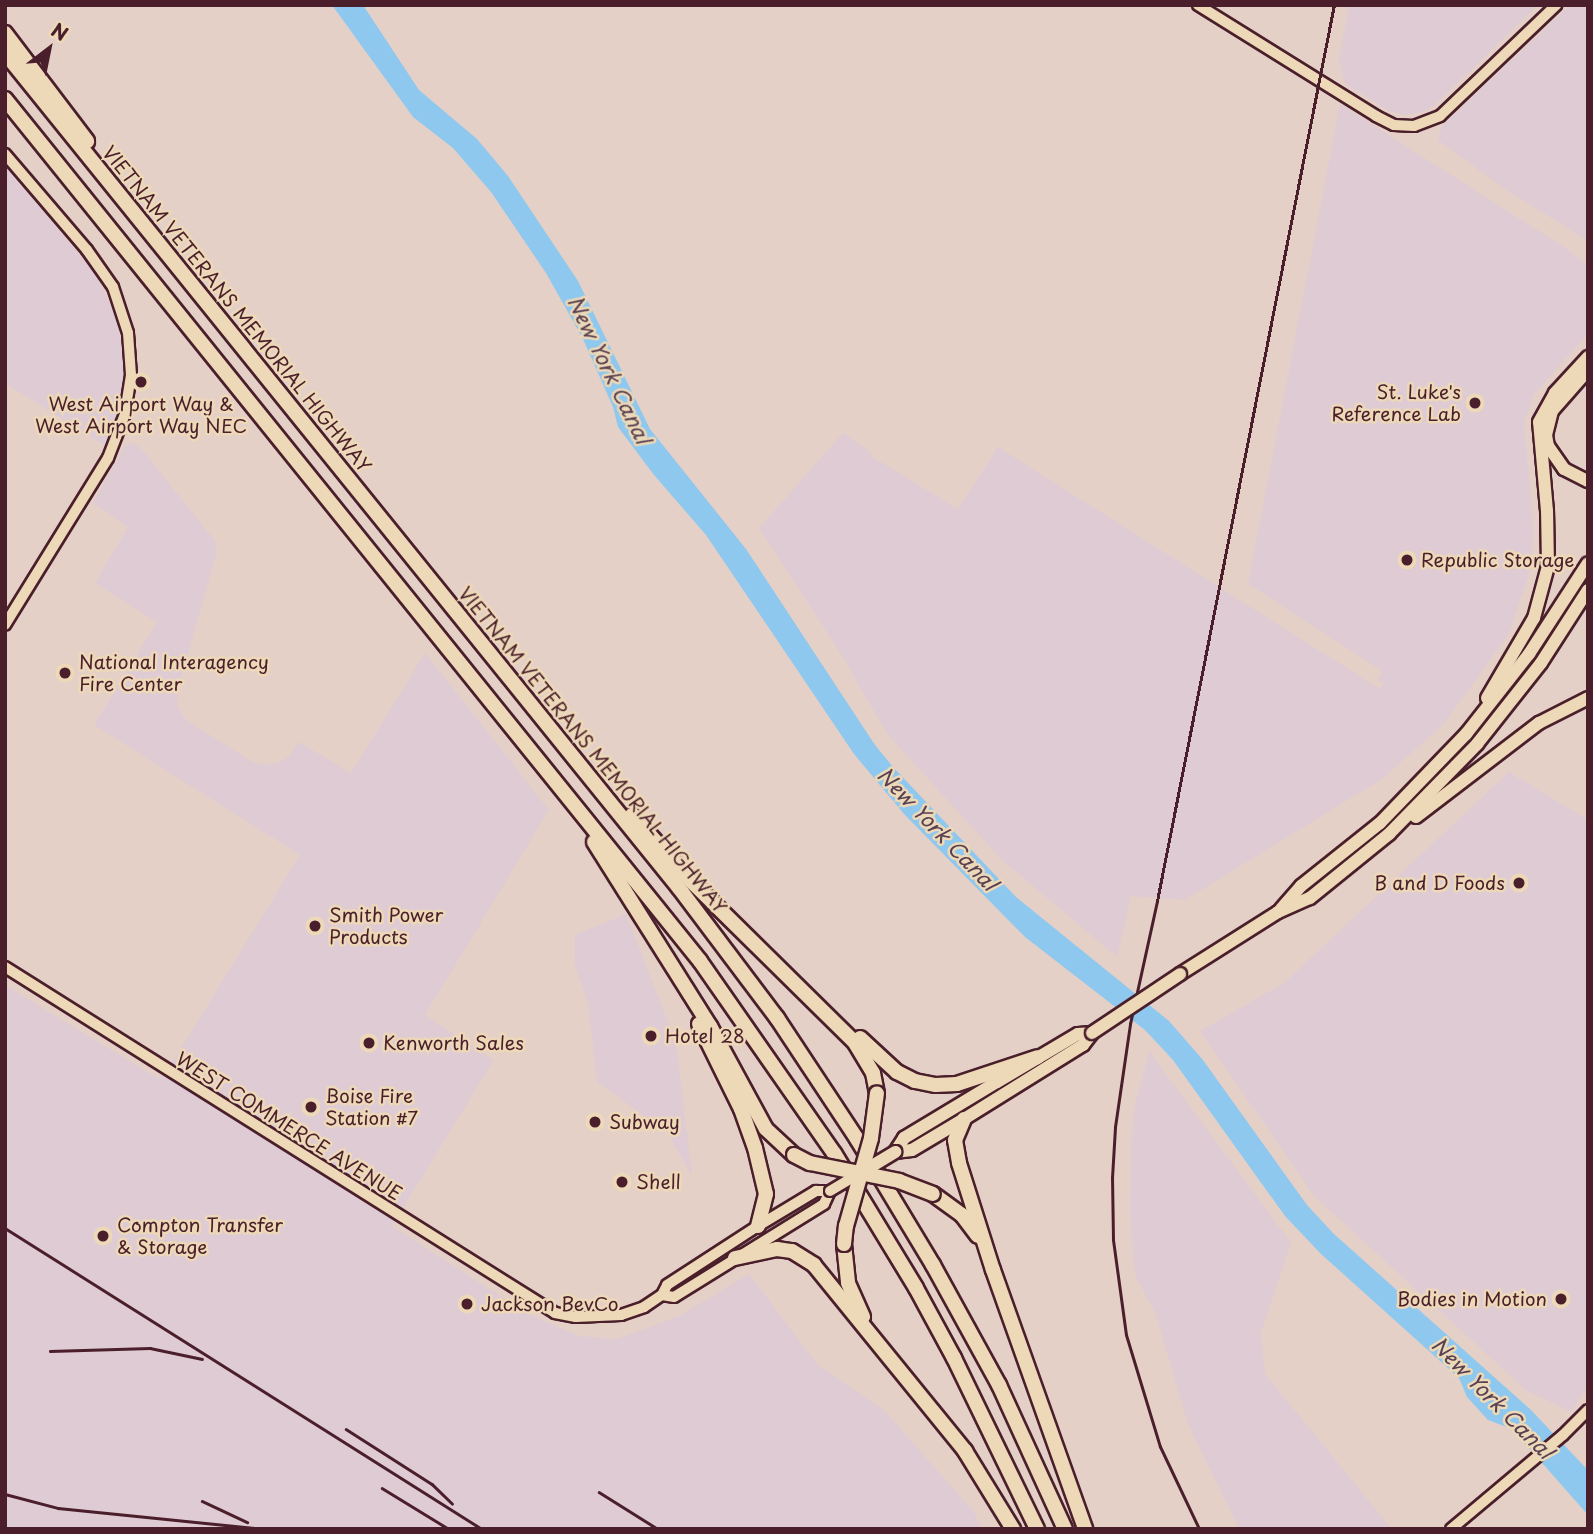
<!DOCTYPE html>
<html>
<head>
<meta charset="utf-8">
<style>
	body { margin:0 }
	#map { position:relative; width:1593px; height:1534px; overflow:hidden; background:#e5d0c8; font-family:"Playpen Sans",sans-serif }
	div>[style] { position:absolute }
	.built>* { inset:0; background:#dfcbd3 }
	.water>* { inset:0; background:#8fc8ee }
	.roads { filter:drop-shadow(2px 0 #4a1f2b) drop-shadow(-2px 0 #4a1f2b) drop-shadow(0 2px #4a1f2b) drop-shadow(0 -2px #4a1f2b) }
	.secondary>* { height:10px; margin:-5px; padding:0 5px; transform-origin:5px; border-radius:5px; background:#edd8b7 }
	.primary>* { height:12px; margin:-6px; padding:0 6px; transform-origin:6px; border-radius:6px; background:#edd8b7 }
	.highway>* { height:14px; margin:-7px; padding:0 7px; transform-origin:7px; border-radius:7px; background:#edd8b7 }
	.rail>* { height:2.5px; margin:-1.25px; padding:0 1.25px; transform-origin:1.25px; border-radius:1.25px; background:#4a1f2b }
	.bridges { filter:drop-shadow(2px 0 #4a1f2b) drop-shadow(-2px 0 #4a1f2b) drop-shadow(0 2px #4a1f2b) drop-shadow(0 -2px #4a1f2b) }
	.secondary-bridge>* { height:10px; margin:-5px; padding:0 5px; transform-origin:5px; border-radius:5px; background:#edd8b7 }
	.primary-bridge>* { height:12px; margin:-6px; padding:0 6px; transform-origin:6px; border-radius:6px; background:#edd8b7 }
	.highway-bridge>* { height:14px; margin:-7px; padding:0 7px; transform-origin:7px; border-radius:7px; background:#edd8b7 }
	.dots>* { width:19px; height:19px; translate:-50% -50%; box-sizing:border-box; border:4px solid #edd8b7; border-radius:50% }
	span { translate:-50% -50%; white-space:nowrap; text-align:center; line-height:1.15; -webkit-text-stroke:5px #edd8b7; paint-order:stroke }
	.street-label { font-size:19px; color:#4a1f2b }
	.poi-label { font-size:19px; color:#4a1f2b }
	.right { translate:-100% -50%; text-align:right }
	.left { translate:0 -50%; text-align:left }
	.water-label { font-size:21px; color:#584152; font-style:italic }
	.frame { position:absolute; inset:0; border:7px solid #4a1f2b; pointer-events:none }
	.north { position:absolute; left:14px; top:14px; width:70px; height:70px; -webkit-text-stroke:5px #edd8b7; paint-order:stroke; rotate:32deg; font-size:19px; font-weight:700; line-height:28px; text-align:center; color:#4a1f2b }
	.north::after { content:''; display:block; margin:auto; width:24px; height:32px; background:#4a1f2b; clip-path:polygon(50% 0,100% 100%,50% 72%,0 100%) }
</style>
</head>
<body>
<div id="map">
	<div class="built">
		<i style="clip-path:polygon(1349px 5px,1538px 5px,1435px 105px,1424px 112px,1406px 115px,1389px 111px,1344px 83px,1339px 59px)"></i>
		<i style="clip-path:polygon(1570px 5px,1588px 5px,1588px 241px,1503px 188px,1438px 140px,1441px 127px)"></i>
		<i style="clip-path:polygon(1340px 104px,1561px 245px,1588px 265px,1588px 334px,1535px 393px,1524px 423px,1534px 533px,1528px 578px,1508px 635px,1444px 724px,1382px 779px,1185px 900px,1131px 896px,1117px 957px,1002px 860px,887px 734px,841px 654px,759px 528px,843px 433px,872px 453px,871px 456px,958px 509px,998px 447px,1380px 689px,1383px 684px,1378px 681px,1382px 671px,1248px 584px)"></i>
		<i style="clip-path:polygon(5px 166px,95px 273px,117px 319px,124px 358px,123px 386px,117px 417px,105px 446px,5px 383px)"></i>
		<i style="clip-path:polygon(131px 443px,140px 447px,215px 541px,217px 552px,177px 692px,178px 707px,185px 719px,251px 761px,263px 765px,278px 763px,288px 757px,299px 742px,351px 773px,425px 653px,549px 810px,425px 1015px,494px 1060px,392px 1226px,530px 1315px,580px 1336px,617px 1339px,679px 1316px,749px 1274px,818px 1365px,884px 1410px,974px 1512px,982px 1529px,5px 1529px,5px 985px,159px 1079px,175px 1058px,300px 855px,94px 725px,157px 622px,95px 583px,128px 527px,93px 503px,126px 444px)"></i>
		<i style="clip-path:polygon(1509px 772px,1588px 820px,1588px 1385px,1571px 1412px,1527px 1391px,1315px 1197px,1200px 1031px,1284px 983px)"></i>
		<i style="clip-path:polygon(626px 914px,676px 1042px,692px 1176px,667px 1132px,597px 1082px,588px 1003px,575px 966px,575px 935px)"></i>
		<i style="clip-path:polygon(1149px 1051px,1291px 1243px,1261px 1332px,1265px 1374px,1392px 1529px,1239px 1529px,1188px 1424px,1156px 1315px,1135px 1275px,1130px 1216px,1131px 1147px,1135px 1105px)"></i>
	</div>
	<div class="water">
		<i style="clip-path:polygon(332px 5px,363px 5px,419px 90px,477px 139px,508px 176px,578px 281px,650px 429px,746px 549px,875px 745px,893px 767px,1016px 897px,1169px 1021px,1203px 1060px,1307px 1205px,1334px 1234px,1531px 1410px,1584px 1466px,1588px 1470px,1588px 1515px,1512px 1429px,1488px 1420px,1467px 1397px,1459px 1378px,1321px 1254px,1285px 1216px,1173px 1060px,1145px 1030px,1025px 937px,904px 814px,854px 754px,706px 535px,654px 475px,618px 427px,613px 407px,583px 339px,546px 273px,491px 192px,453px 148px,413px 117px)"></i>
	</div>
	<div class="roads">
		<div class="secondary">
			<i style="left:1198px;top:5px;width:210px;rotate:31.9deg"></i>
			<i style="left:1376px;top:116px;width:20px;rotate:27deg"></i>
			<i style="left:1394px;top:125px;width:20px;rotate:3deg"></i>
			<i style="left:1414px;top:126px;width:28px;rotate:-21deg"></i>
			<i style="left:1440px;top:116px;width:161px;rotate:-43.7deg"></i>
			<i style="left:5px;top:154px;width:126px;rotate:49.5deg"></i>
			<i style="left:87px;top:250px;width:45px;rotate:54.9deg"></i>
			<i style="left:113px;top:287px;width:48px;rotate:71.9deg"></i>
			<i style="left:128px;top:333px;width:42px;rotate:85.9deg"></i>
			<i style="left:131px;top:375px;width:39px;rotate:99deg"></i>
			<i style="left:125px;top:414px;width:47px;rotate:111.1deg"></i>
			<i style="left:108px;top:458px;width:196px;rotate:121.7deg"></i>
			<i style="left:5px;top:967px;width:650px;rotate:32.17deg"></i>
			<i style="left:555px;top:1313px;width:21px;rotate:11deg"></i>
			<i style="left:576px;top:1317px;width:45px;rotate:-2.5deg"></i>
			<i style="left:621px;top:1315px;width:24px;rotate:-19deg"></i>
			<i style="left:644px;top:1307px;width:22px;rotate:-34deg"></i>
			<i style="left:662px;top:1295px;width:11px;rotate:-63deg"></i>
			<i style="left:667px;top:1285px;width:108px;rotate:-33deg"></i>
			<i style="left:758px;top:1226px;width:68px;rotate:-31.1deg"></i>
			<i style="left:816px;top:1191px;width:14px"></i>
			<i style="left:830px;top:1191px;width:14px;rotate:115deg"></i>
			<i style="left:824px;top:1204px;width:176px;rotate:148.2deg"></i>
			<i style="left:674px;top:1297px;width:12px;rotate:-171deg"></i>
			<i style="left:1451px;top:1529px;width:146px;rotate:-40deg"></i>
			<i style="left:1563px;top:1435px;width:35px;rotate:-45deg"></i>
		</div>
		<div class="primary">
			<i style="left:1588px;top:370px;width:55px;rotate:131.3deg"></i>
			<i style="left:1552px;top:411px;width:25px;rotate:104deg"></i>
			<i style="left:1546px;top:435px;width:11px;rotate:80deg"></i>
			<i style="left:1548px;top:446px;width:28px;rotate:55deg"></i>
			<i style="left:1564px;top:469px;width:27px;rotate:27deg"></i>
			<i style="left:1487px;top:698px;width:93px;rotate:-59.6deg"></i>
			<i style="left:1534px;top:618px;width:54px;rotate:-74.9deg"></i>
			<i style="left:1548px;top:566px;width:55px;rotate:-91deg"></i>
			<i style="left:1547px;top:511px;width:89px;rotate:-95.1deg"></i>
			<i style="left:1539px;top:422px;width:33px;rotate:-61deg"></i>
			<i style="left:1555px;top:393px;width:49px;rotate:-47.5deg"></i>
			<i style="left:1416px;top:817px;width:155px;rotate:-37.4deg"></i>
			<i style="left:1539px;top:723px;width:55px;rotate:-27deg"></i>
			<i style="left:1281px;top:909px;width:30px;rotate:-49deg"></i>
			<i style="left:1301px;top:886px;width:101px;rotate:-38.6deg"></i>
			<i style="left:1380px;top:823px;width:124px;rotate:-46deg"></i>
			<i style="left:1466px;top:734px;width:102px;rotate:-51.8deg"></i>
			<i style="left:1529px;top:654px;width:108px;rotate:-57deg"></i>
			<i style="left:1180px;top:974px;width:116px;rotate:-32.3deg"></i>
			<i style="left:1278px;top:912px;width:35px;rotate:-24deg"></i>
			<i style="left:1310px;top:898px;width:102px;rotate:-39deg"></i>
			<i style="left:1389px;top:834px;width:126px;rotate:-45.6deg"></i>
			<i style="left:1477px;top:744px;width:103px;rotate:-51.7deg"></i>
			<i style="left:1541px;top:663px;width:87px;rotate:-57.2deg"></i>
			<i style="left:895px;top:1152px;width:17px;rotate:-57deg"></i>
			<i style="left:904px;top:1138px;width:109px;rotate:-31.1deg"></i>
			<i style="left:997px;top:1082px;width:94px;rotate:-30.7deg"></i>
			<i style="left:1078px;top:1034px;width:14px;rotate:-4deg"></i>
			<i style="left:895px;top:1152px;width:17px;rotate:-7deg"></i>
			<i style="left:912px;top:1150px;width:61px;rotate:-30.8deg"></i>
			<i style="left:964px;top:1119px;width:140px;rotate:-31.9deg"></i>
			<i style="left:1083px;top:1045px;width:15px;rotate:-53deg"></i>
		</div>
		<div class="highway">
			<i style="left:5px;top:33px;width:136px;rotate:52.8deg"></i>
			<i style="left:5px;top:53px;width:1073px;rotate:51.09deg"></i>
			<i style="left:679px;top:888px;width:163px;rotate:53deg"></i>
			<i style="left:777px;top:1018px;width:145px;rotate:56.5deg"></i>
			<i style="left:857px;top:1139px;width:147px;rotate:58.9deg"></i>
			<i style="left:933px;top:1265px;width:137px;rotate:61.2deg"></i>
			<i style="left:999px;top:1385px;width:158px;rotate:65.4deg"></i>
			<i style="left:5px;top:99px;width:1107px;rotate:51.12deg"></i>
			<i style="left:700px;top:961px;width:234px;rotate:55.1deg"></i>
			<i style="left:834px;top:1153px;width:158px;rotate:58.7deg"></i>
			<i style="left:916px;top:1288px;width:80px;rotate:61.5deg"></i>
			<i style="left:954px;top:1358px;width:190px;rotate:64.1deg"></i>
			<i style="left:632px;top:815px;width:91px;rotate:48.1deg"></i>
			<i style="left:693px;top:883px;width:228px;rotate:44.6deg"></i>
			<i style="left:855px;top:1043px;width:35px;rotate:59deg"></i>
			<i style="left:873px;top:1073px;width:20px;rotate:79deg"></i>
			<i style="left:594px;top:842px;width:218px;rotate:57.8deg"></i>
			<i style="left:710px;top:1026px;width:117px;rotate:61.5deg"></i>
			<i style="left:766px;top:1129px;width:38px;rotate:43deg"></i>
			<i style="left:699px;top:1024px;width:95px;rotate:63.7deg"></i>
			<i style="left:741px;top:1109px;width:41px;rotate:70.3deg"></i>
			<i style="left:755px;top:1148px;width:47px;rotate:76.6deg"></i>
			<i style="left:766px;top:1194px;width:33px;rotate:104deg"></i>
			<i style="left:860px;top:1038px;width:50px;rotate:42.6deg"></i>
			<i style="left:897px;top:1072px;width:20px;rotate:27deg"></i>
			<i style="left:915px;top:1081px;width:21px;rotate:11deg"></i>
			<i style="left:936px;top:1085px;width:21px;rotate:-3deg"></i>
			<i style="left:957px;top:1084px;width:85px;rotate:-18.4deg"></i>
			<i style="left:964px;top:1119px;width:23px;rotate:113deg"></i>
			<i style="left:955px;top:1140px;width:23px;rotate:80deg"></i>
			<i style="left:959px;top:1163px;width:112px;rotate:72.4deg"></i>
			<i style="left:993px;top:1270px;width:275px;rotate:70.4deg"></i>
			<i style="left:933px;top:1194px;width:36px;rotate:36deg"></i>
			<i style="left:962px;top:1215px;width:26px;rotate:53deg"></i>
			<i style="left:844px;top:1244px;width:39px;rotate:84deg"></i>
			<i style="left:848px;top:1283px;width:37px;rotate:66deg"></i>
			<i style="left:735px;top:1258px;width:43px;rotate:-12.1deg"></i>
			<i style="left:777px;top:1249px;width:15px;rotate:8deg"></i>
			<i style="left:792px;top:1251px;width:26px;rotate:32deg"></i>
			<i style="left:814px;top:1265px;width:240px;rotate:50.9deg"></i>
			<i style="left:965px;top:1451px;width:92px;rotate:58.4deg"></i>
		</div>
	</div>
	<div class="rail">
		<i style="left:5px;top:1228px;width:564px;rotate:32.25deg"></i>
		<i style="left:50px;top:1351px;width:100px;rotate:-1.7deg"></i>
		<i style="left:150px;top:1348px;width:53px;rotate:11.9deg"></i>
		<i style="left:346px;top:1429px;width:102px;rotate:32.6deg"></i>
		<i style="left:432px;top:1484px;width:28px;rotate:44deg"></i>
		<i style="left:382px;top:1488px;width:79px;rotate:31.5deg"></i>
		<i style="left:599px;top:1492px;width:70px;rotate:32.1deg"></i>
		<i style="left:5px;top:1494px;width:55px;rotate:14.8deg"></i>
		<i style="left:58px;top:1508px;width:207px;rotate:5.8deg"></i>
		<i style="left:202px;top:1501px;width:50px;rotate:25deg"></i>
		<i style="left:1199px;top:1529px;width:91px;rotate:-115.4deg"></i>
		<i style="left:1160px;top:1447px;width:117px;rotate:-106.9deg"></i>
		<i style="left:1126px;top:1335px;width:96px;rotate:-97.8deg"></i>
		<i style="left:1113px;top:1240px;width:62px;rotate:-90.9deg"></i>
		<i style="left:1112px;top:1178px;width:51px;rotate:-86.6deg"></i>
		<i style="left:1115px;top:1127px;width:104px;rotate:-81.7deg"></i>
		<i style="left:1130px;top:1024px;width:126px;rotate:-77.6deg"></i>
		<i style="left:1157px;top:901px;width:913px;rotate:-78.83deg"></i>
	</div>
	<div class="bridges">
		<div class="secondary-bridge">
			<i style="left:830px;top:1191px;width:37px;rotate:-31deg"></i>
		</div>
		<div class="primary-bridge">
			<i style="left:1092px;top:1033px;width:106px;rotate:-33.8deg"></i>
			<i style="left:862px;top:1172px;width:39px;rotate:-31deg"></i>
		</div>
		<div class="highway-bridge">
			<i style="left:794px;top:1155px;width:18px;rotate:27deg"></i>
			<i style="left:810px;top:1163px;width:91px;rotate:11.4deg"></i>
			<i style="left:899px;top:1181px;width:36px;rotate:21deg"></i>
			<i style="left:844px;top:1244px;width:18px;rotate:-84deg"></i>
			<i style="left:846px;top:1226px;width:91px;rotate:-74.1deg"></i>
			<i style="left:871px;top:1138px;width:45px;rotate:-82.4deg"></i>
		</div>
	</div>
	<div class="dots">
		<i style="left:141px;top:382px;background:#4a1f2b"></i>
		<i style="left:1475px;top:403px;background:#4a1f2b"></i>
		<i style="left:1407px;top:560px;background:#4a1f2b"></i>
		<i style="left:65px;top:673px;background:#4a1f2b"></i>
		<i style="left:1519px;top:883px;background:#4a1f2b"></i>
		<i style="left:315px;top:926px;background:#4a1f2b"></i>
		<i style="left:651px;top:1036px;background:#4a1f2b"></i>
		<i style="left:369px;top:1043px;background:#4a1f2b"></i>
		<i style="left:311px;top:1107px;background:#4a1f2b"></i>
		<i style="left:595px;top:1122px;background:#4a1f2b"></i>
		<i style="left:622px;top:1182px;background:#4a1f2b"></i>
		<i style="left:103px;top:1236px;background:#4a1f2b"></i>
		<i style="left:1561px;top:1299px;background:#4a1f2b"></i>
		<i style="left:467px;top:1304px;background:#4a1f2b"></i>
	</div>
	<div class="street-label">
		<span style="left:237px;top:309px;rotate:51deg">VIETNAM VETERANS MEMORIAL HIGHWAY</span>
		<span style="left:593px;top:750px;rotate:51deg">VIETNAM VETERANS MEMORIAL HIGHWAY</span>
		<span style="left:289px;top:1126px;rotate:32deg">WEST COMMERCE AVENUE</span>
	</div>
	<div class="poi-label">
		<span class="right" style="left:1461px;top:403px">St. Luke's<br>Reference Lab</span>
		<span style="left:141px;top:415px">West Airport Way &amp;<br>West Airport Way NEC</span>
		<span class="left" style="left:1421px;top:560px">Republic Storage</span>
		<span class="left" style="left:79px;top:673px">National Interagency<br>Fire Center</span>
		<span class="right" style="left:1505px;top:883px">B and D Foods</span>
		<span class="left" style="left:329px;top:926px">Smith Power<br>Products</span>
		<span class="left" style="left:665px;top:1036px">Hotel 28</span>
		<span class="left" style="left:383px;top:1043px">Kenworth Sales</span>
		<span class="left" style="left:325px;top:1107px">Boise Fire<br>Station #7</span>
		<span class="left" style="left:609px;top:1122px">Subway</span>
		<span class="left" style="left:636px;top:1182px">Shell</span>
		<span class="left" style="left:117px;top:1236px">Compton Transfer<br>&amp; Storage</span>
		<span class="right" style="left:1547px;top:1299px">Bodies in Motion</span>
		<span class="left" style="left:481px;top:1304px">Jackson BevCo</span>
	</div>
	<div class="water-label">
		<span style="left:610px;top:369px;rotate:64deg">New York Canal</span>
		<span style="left:938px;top:828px;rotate:46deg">New York Canal</span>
		<span style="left:1493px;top:1397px;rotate:45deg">New York Canal</span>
	</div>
	<div class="frame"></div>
	<div class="north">N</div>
</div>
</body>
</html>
